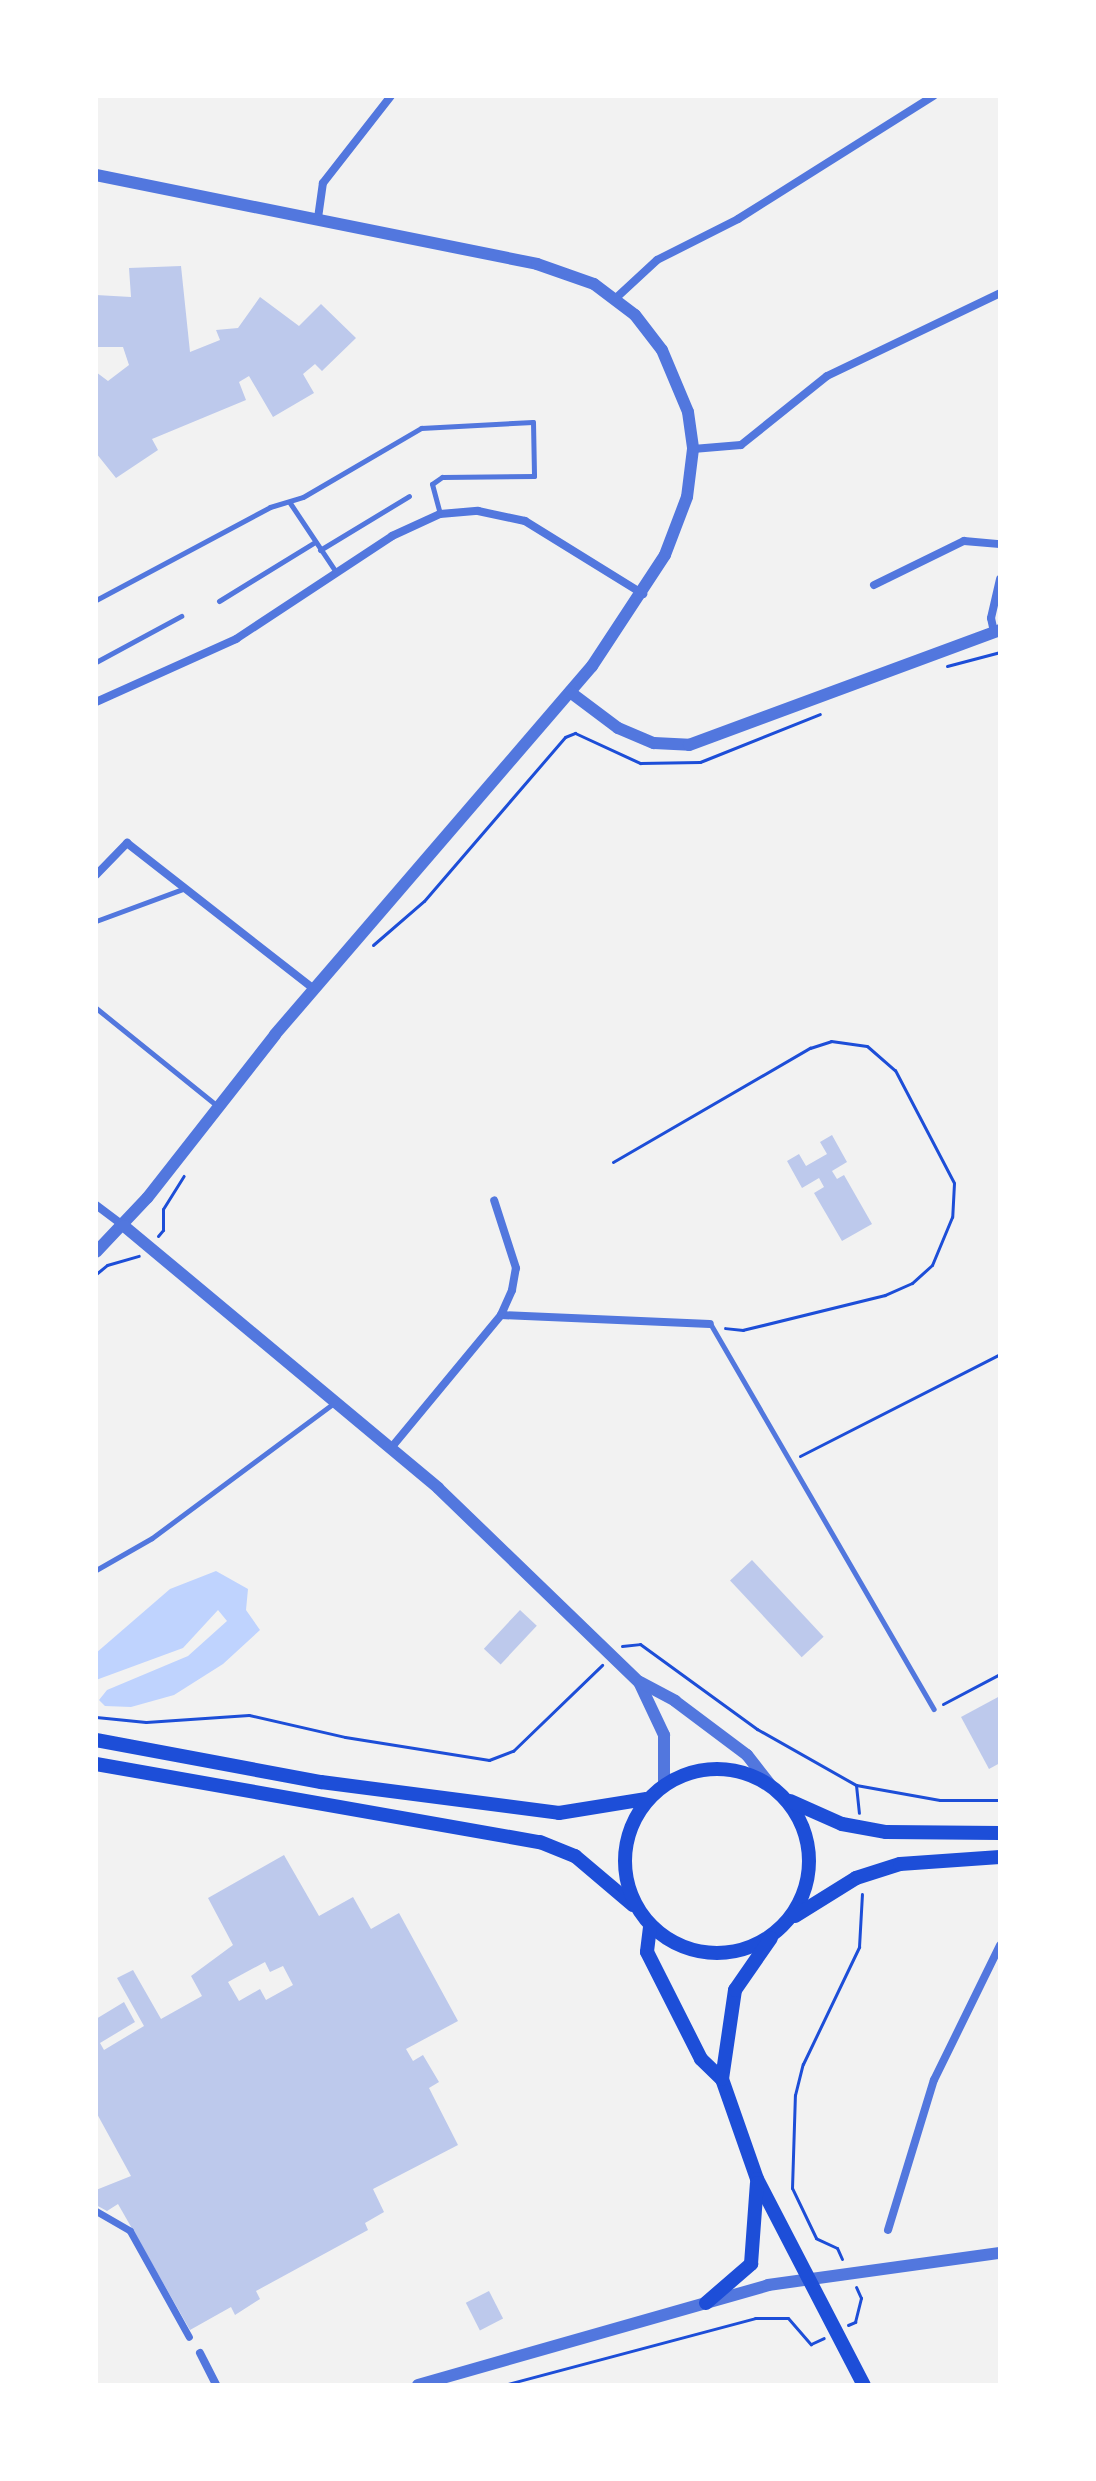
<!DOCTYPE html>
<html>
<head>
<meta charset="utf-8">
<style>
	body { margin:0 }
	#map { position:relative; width:1096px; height:2481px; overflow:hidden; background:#f2f2f2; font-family:"Open Sans",sans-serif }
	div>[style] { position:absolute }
	.water>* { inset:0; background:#bfd3fe }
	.building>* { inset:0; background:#bdc9ec; transform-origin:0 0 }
	.path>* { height:3px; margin:-1.5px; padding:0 1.5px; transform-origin:1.5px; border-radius:1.5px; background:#1d4ed8 }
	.service>* { height:5px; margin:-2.5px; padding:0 2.5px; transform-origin:2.5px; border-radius:2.5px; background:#5277de }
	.pedestrian>* { height:7px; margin:-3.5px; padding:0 3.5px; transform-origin:3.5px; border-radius:3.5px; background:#5277de }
	.minor>* { height:8px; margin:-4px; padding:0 4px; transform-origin:4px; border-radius:4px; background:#5277de }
	.tertiary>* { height:12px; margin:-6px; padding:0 6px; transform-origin:6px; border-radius:6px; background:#5277de }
	.secondary>* { height:14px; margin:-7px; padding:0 7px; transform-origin:7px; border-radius:7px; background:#1d4ed8 }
	.secondary>.ring { margin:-7px; padding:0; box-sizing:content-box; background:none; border:14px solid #1d4ed8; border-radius:50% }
	span { translate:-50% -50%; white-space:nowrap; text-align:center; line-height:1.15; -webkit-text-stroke:6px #fff; paint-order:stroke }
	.frame { position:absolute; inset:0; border:98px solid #fff; pointer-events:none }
</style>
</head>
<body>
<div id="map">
	<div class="water">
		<i style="clip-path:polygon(216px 1571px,248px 1589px,246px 1610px,260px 1630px,223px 1664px,174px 1695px,131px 1707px,105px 1706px,99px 1700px,107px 1690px,188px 1656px,227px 1621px,218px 1610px,183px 1648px,96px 1680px,96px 1653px,170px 1589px)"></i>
	</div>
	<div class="building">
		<i style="clip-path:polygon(181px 266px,190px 352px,220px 340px,216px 330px,238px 328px,260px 297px,299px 326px,321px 304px,356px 338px,322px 371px,315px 364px,303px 374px,314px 393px,273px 417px,249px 376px,239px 382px,246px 400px,152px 439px,158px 450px,116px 478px,96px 453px,96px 372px,108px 381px,129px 365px,123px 347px,96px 347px,96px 295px,131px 297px,129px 268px)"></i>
		<i style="clip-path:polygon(832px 1135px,847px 1162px,832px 1171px,837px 1179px,844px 1175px,872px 1224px,842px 1241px,814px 1193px,824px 1187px,819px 1178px,802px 1188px,787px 1161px,799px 1154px,806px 1166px,827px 1154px,820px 1142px)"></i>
		<i style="left:752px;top:1560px;width:105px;height:30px;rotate:47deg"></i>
		<i style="left:520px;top:1610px;width:23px;height:53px;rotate:43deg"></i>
		<i style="clip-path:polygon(1000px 1696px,1000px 1763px,989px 1769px,961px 1717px)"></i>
		<i style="clip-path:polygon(evenodd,284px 1855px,319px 1916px,353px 1897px,371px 1929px,399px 1913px,458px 2021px,406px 2049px,413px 2061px,423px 2055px,439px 2082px,429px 2088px,458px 2145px,373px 2189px,384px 2212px,365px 2223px,368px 2230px,256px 2291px,260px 2299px,235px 2315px,231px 2307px,190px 2330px,118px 2204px,107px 2211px,96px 2205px,96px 2190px,131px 2176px,96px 2112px,96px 2019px,124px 2002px,135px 2022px,100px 2043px,104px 2050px,144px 2026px,117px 1978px,133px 1970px,161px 2019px,202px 1996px,191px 1976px,233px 1945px,208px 1898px,284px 1855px,265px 1962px,270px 1972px,283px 1966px,293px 1985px,266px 2000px,260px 1989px,239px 2001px,228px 1982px,265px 1962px)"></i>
		<i style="left:489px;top:2291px;width:31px;height:26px;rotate:63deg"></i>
	</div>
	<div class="path">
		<i style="left:947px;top:666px;width:55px;rotate:-14.8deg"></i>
		<i style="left:373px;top:945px;width:67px;rotate:-40.8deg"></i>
		<i style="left:424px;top:901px;width:216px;rotate:-49.3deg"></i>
		<i style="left:565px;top:737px;width:11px;rotate:-22deg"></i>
		<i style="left:575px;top:733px;width:72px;rotate:24.8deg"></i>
		<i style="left:640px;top:763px;width:60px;rotate:-1deg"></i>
		<i style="left:700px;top:762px;width:129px;rotate:-21.8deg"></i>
		<i style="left:613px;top:1162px;width:228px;rotate:-30.1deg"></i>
		<i style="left:810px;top:1048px;width:22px;rotate:-18deg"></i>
		<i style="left:831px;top:1041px;width:36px;rotate:8deg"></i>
		<i style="left:867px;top:1046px;width:37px;rotate:41deg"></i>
		<i style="left:895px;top:1070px;width:127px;rotate:62.4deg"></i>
		<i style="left:954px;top:1183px;width:34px;rotate:93deg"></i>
		<i style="left:952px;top:1217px;width:52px;rotate:112.6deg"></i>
		<i style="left:932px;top:1265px;width:27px;rotate:138deg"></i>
		<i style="left:912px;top:1283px;width:30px;rotate:156deg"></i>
		<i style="left:885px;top:1295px;width:146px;rotate:166.2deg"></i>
		<i style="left:743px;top:1330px;width:18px;rotate:-174deg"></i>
		<i style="left:158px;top:1236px;width:8px;rotate:-50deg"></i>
		<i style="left:163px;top:1230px;width:21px;rotate:-90deg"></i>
		<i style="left:163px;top:1209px;width:39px;rotate:-58deg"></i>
		<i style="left:96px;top:1274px;width:14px;rotate:-39deg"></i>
		<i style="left:107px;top:1265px;width:33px;rotate:-16deg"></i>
		<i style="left:800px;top:1456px;width:225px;rotate:-27deg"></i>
		<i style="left:622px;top:1646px;width:18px;rotate:-6deg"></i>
		<i style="left:640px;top:1644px;width:145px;rotate:36deg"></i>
		<i style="left:757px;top:1729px;width:114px;rotate:29.5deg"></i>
		<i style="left:856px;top:1785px;width:85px;rotate:10.1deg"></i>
		<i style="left:940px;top:1800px;width:60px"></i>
		<i style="left:943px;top:1704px;width:64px;rotate:-27.8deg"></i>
		<i style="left:96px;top:1717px;width:50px;rotate:5.7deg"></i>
		<i style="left:146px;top:1722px;width:103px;rotate:-3.9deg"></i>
		<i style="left:249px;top:1715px;width:98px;rotate:12.9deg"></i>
		<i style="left:345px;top:1737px;width:146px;rotate:9.1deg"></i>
		<i style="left:489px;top:1760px;width:26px;rotate:-21deg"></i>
		<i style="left:513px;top:1751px;width:124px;rotate:-44deg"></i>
		<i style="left:856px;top:1785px;width:28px;rotate:84deg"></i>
		<i style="left:842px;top:2259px;width:12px;rotate:-114deg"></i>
		<i style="left:837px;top:2248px;width:23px;rotate:-155deg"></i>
		<i style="left:816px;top:2238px;width:55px;rotate:-115.6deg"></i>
		<i style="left:792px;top:2188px;width:93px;rotate:-88.2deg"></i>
		<i style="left:795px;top:2095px;width:32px;rotate:-76deg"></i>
		<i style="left:803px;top:2064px;width:130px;rotate:-64.4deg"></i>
		<i style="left:859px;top:1947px;width:53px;rotate:-86.8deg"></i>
		<i style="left:848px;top:2325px;width:8px;rotate:-23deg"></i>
		<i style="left:855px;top:2322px;width:25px;rotate:-76deg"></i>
		<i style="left:861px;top:2298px;width:12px;rotate:-114deg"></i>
		<i style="left:504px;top:2385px;width:260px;rotate:-14.9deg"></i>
		<i style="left:755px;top:2318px;width:33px"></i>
		<i style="left:788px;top:2318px;width:35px;rotate:49deg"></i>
		<i style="left:811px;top:2344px;width:14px;rotate:-25deg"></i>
	</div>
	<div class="service">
		<i style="left:290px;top:503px;width:83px;rotate:56.3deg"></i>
		<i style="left:320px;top:550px;width:104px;rotate:-31.2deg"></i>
		<i style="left:96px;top:600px;width:197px;rotate:-28.1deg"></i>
		<i style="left:270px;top:507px;width:34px;rotate:-17deg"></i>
		<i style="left:303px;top:497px;width:137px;rotate:-30.3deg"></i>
		<i style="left:421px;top:428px;width:112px;rotate:-3.1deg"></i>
		<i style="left:533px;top:422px;width:54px;rotate:88.9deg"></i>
		<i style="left:534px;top:476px;width:92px;rotate:179.4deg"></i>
		<i style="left:442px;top:477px;width:12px;rotate:145deg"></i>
		<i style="left:432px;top:484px;width:31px;rotate:75deg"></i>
		<i style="left:219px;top:601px;width:113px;rotate:-31.6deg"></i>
		<i style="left:96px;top:662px;width:97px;rotate:-28.4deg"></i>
		<i style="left:96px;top:921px;width:95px;rotate:-20.3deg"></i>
		<i style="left:96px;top:1008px;width:154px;rotate:38.9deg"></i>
		<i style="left:711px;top:1325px;width:444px;rotate:59.9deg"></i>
		<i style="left:96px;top:1570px;width:64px;rotate:-29.7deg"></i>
		<i style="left:152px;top:1538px;width:227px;rotate:-36.6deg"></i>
	</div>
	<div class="pedestrian">
		<i style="left:96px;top:2211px;width:39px;rotate:30deg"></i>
		<i style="left:130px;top:2231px;width:121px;rotate:60.9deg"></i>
	</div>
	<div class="minor">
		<i style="left:318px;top:218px;width:35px;rotate:-82deg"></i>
		<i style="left:323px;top:183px;width:110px;rotate:-52deg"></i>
		<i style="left:616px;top:298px;width:56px;rotate:-42.8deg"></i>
		<i style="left:657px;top:260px;width:91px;rotate:-26.8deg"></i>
		<i style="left:738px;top:219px;width:231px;rotate:-32.2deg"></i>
		<i style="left:693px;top:449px;width:48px;rotate:-4.8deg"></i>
		<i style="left:741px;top:445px;width:110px;rotate:-38.7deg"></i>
		<i style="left:827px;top:376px;width:192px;rotate:-25.6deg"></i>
		<i style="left:874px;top:585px;width:100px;rotate:-26.1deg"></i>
		<i style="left:964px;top:541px;width:36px;rotate:5deg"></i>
		<i style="left:994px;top:632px;width:14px;rotate:-102deg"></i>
		<i style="left:991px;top:618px;width:40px;rotate:-77deg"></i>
		<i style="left:96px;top:702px;width:154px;rotate:-24.2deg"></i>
		<i style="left:236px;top:639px;width:187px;rotate:-33.4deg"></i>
		<i style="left:392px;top:536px;width:53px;rotate:-24.6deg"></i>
		<i style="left:440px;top:514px;width:38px;rotate:-5deg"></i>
		<i style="left:478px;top:511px;width:48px;rotate:12deg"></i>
		<i style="left:525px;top:521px;width:139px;rotate:31.7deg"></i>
		<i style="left:96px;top:875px;width:45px;rotate:-45.9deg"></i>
		<i style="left:127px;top:843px;width:237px;rotate:38deg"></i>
		<i style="left:96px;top:1205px;width:35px;rotate:37deg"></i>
		<i style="left:501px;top:1315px;width:209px;rotate:2.5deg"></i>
		<i style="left:391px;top:1448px;width:173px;rotate:-50.4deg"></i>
		<i style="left:501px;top:1315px;width:27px;rotate:-66deg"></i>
		<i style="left:512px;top:1290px;width:22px;rotate:-80deg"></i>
		<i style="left:516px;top:1268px;width:71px;rotate:-107.9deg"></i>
		<i style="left:888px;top:2230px;width:157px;rotate:-73deg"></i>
		<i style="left:934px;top:2080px;width:150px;rotate:-63.9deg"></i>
		<i style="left:200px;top:2353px;width:36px;rotate:63deg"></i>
	</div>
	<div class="tertiary">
		<i style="left:96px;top:175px;width:450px;rotate:11.4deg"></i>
		<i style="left:537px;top:264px;width:60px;rotate:19.3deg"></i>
		<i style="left:594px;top:284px;width:51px;rotate:37.1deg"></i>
		<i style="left:635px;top:315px;width:44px;rotate:52.4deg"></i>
		<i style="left:662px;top:350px;width:67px;rotate:67.2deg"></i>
		<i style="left:688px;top:412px;width:37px;rotate:82deg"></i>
		<i style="left:693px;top:449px;width:48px;rotate:97.1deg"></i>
		<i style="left:687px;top:497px;width:62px;rotate:110.8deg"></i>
		<i style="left:665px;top:555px;width:133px;rotate:123.3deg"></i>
		<i style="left:592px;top:666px;width:486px;rotate:130.7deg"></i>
		<i style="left:275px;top:1035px;width:207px;rotate:128.1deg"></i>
		<i style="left:147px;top:1198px;width:74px;rotate:133.4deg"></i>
		<i style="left:570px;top:692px;width:60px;rotate:36.9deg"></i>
		<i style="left:618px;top:728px;width:39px;rotate:23deg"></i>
		<i style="left:654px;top:743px;width:35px;rotate:3deg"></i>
		<i style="left:689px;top:745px;width:332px;rotate:-20.3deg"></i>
		<i style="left:124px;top:1226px;width:409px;rotate:39.8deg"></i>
		<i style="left:438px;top:1488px;width:279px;rotate:44deg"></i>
		<i style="left:639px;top:1682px;width:59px;rotate:64.7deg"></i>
		<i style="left:664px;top:1735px;width:50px;rotate:90deg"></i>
		<i style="left:640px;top:1682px;width:40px;rotate:28deg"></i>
		<i style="left:675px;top:1701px;width:90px;rotate:36.9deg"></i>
		<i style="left:747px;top:1755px;width:39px;rotate:52deg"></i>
		<i style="left:418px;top:2385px;width:364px;rotate:-15.9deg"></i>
		<i style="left:768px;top:2285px;width:234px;rotate:-7.9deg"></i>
	</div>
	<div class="secondary">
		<i style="left:96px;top:1740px;width:229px;rotate:10.6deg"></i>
		<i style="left:321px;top:1782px;width:240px;rotate:7.4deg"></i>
		<i style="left:559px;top:1813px;width:87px;rotate:-9.2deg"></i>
		<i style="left:96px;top:1764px;width:451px;rotate:10deg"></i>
		<i style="left:540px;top:1842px;width:38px;rotate:22deg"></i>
		<i style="left:575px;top:1856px;width:76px;rotate:40.2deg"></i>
		<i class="ring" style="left:625px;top:1769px;width:170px;height:170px"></i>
		<i style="left:790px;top:1801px;width:57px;rotate:23.9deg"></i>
		<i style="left:842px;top:1824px;width:45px;rotate:10.3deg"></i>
		<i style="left:886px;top:1832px;width:114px;rotate:0.5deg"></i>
		<i style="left:795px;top:1916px;width:72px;rotate:-31.9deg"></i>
		<i style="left:856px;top:1878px;width:46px;rotate:-17.7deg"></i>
		<i style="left:900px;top:1864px;width:100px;rotate:-4deg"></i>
		<i style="left:650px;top:1927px;width:25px;rotate:97deg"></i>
		<i style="left:647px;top:1952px;width:120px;rotate:63.2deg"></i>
		<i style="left:701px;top:2059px;width:29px;rotate:44deg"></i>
		<i style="left:722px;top:2079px;width:106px;rotate:70.7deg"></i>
		<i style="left:757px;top:2179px;width:232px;rotate:62.6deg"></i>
		<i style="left:722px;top:2079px;width:90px;rotate:-81.7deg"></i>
		<i style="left:735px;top:1990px;width:63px;rotate:-55.3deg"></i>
		<i style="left:706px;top:2303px;width:60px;rotate:-40.9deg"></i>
		<i style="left:751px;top:2264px;width:81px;rotate:-85.8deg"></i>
	</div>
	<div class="frame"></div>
</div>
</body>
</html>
